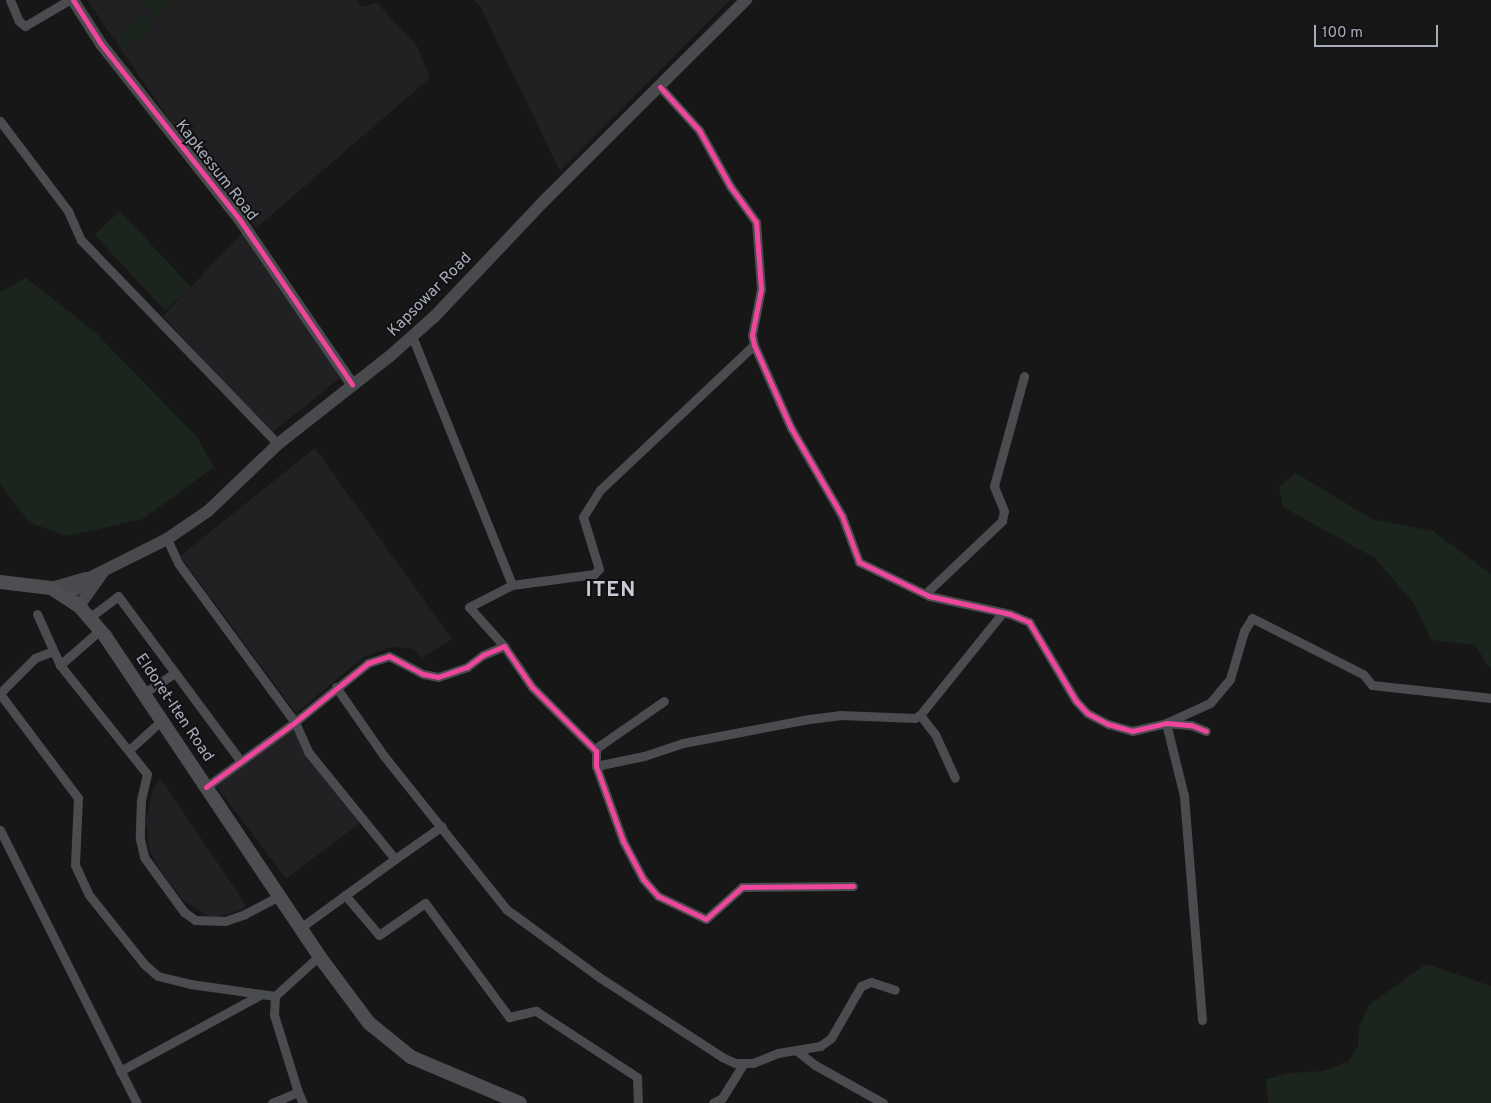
<!DOCTYPE html>
<html>
<head>
<meta charset="utf-8">
<style>
	body { margin:0 }
	#map { position:relative; width:1491px; height:1103px; overflow:hidden; background:#171717; font-family:Overpass,sans-serif }
	div>[style] { position:absolute }
	.built>* { inset:0; background:#212023; transform-origin:0 0 }
	.green>* { inset:0; background:#1c241e; transform-origin:0 0 }
	.street>* { height:9px; margin:-4.5px; padding:0 4.5px; transform-origin:4.5px; border-radius:4.5px; background:#4a4c50 }
	.secondary>* { height:12px; margin:-6px; padding:0 6px; transform-origin:6px; border-radius:6px; background:#494a4e }
	.primary>* { height:14px; margin:-7px; padding:0 7px; transform-origin:7px; border-radius:7px; background:#4d4e51 }
	.cycleway>* { height:5px; margin:-2.5px; padding:0 2.5px; transform-origin:2.5px; border-radius:2.5px; background:#ed469a }
	span { translate:-50% -50%; white-space:nowrap; text-align:center; line-height:1.15; -webkit-text-stroke:4px #111113; paint-order:stroke }
	.street-label { font-size:16px; color:#a7acb9 }
	.district-label { font-size:21px; color:#c8cbd4; font-weight:700; letter-spacing:1px }
	.scale { position:absolute; left:1314px; top:25px; width:124px; height:22px; box-sizing:border-box; border:2px solid #a7acb9; border-top:0; padding-left:6px; font-size:15px; line-height:18px; white-space:nowrap; color:#a7acb9; -webkit-text-stroke:4px #111113; paint-order:stroke }
</style>
</head>
<body>
<div id="map">
	<div class="built">
		<i style="clip-path:polygon(87px 0,357px 0,362px 7px,377px 3px,417px 46px,430px 78px,256px 228px,188px 147px)"></i>
		<i style="clip-path:polygon(474px 0,730px 0,560px 171px,481px 8px)"></i>
		<i style="clip-path:polygon(244px 231px,340px 378px,270px 434px,163px 316px)"></i>
		<i style="clip-path:polygon(315px 448px,452px 639px,422px 658px,413px 649px,391px 647px,364px 657px,296px 713px,180px 556px)"></i>
		<i style="left:292px;top:729px;width:116px;height:95px;rotate:53deg"></i>
		<i style="clip-path:polygon(161px 779px,246px 905px,241px 910px,216px 918px,205px 915px,181px 898px,159px 868px,149px 851px,146px 820px,153px 789px)"></i>
	</div>
	<div class="green">
		<i style="clip-path:polygon(146px 0,176px 0,155px 18px,143px 3px)"></i>
		<i style="left:142px;top:13px;width:17px;height:36px;rotate:50deg"></i>
		<i style="left:120px;top:211px;width:104px;height:35px;rotate:47deg"></i>
		<i style="clip-path:polygon(26px 278px,94px 331px,196px 436px,214px 467px,143px 519px,67px 536px,30px 523px,0 484px,0 292px)"></i>
		<i style="clip-path:polygon(1296px 473px,1372px 519px,1433px 531px,1491px 574px,1491px 670px,1475px 645px,1431px 640px,1415px 605px,1375px 558px,1283px 507px,1279px 487px)"></i>
		<i style="clip-path:polygon(1426px 964px,1491px 986px,1491px 1103px,1268px 1103px,1266px 1079px,1290px 1073px,1323px 1071px,1349px 1061px,1358px 1046px,1359px 1028px,1369px 1005px)"></i>
	</div>
	<div class="street">
		<i style="left:10px;top:0;width:23px;rotate:67deg"></i>
		<i style="left:19px;top:21px;width:8px;rotate:40deg"></i>
		<i style="left:25px;top:26px;width:51px;rotate:-30.6deg"></i>
		<i style="left:660px;top:87px;width:58px;rotate:47.8deg"></i>
		<i style="left:699px;top:130px;width:64px;rotate:61deg"></i>
		<i style="left:730px;top:186px;width:44px;rotate:54.2deg"></i>
		<i style="left:756px;top:222px;width:67px;rotate:85.7deg"></i>
		<i style="left:761px;top:289px;width:47px;rotate:101.1deg"></i>
		<i style="left:752px;top:335px;width:10px;rotate:79deg"></i>
		<i style="left:754px;top:345px;width:91px;rotate:66deg"></i>
		<i style="left:791px;top:428px;width:102px;rotate:59.9deg"></i>
		<i style="left:842px;top:516px;width:49px;rotate:69.7deg"></i>
		<i style="left:859px;top:562px;width:78px;rotate:25.9deg"></i>
		<i style="left:929px;top:596px;width:83px;rotate:12.5deg"></i>
		<i style="left:1010px;top:614px;width:21px;rotate:23deg"></i>
		<i style="left:1029px;top:622px;width:92px;rotate:59.3deg"></i>
		<i style="left:1076px;top:701px;width:16px;rotate:47deg"></i>
		<i style="left:1087px;top:713px;width:24px;rotate:28deg"></i>
		<i style="left:1108px;top:724px;width:25px;rotate:16deg"></i>
		<i style="left:1132px;top:731px;width:35px;rotate:-13deg"></i>
		<i style="left:1166px;top:723px;width:25px;rotate:5deg"></i>
		<i style="left:1191px;top:725px;width:16px;rotate:22deg"></i>
		<i style="left:0;top:121px;width:113px;rotate:52.9deg"></i>
		<i style="left:68px;top:211px;width:32px;rotate:66deg"></i>
		<i style="left:81px;top:240px;width:284px;rotate:46deg"></i>
		<i style="left:412px;top:336px;width:268px;rotate:68.1deg"></i>
		<i style="left:512px;top:585px;width:83px;rotate:-7.6deg"></i>
		<i style="left:594px;top:574px;width:7px;rotate:-45deg"></i>
		<i style="left:599px;top:569px;width:54px;rotate:-107.1deg"></i>
		<i style="left:583px;top:517px;width:32px;rotate:-58deg"></i>
		<i style="left:600px;top:490px;width:212px;rotate:-43.3deg"></i>
		<i style="left:167px;top:539px;width:26px;rotate:65deg"></i>
		<i style="left:178px;top:563px;width:197px;rotate:53.7deg"></i>
		<i style="left:295px;top:722px;width:34px;rotate:66deg"></i>
		<i style="left:309px;top:753px;width:136px;rotate:50.9deg"></i>
		<i style="left:395px;top:859px;width:117px;rotate:144deg"></i>
		<i style="left:925px;top:594px;width:106px;rotate:-43.5deg"></i>
		<i style="left:1002px;top:521px;width:10px;rotate:-79deg"></i>
		<i style="left:1004px;top:511px;width:27px;rotate:-112deg"></i>
		<i style="left:994px;top:486px;width:114px;rotate:-74.7deg"></i>
		<i style="left:37px;top:614px;width:56px;rotate:65.7deg"></i>
		<i style="left:60px;top:665px;width:139px;rotate:51.4deg"></i>
		<i style="left:147px;top:774px;width:28px;rotate:103deg"></i>
		<i style="left:141px;top:801px;width:38px;rotate:92deg"></i>
		<i style="left:140px;top:839px;width:18px;rotate:77deg"></i>
		<i style="left:144px;top:857px;width:68px;rotate:54deg"></i>
		<i style="left:184px;top:912px;width:14px;rotate:36deg"></i>
		<i style="left:195px;top:920px;width:30px;rotate:2deg"></i>
		<i style="left:225px;top:921px;width:21px;rotate:-19deg"></i>
		<i style="left:245px;top:914px;width:38px;rotate:-28deg"></i>
		<i style="left:89px;top:618px;width:36px;rotate:-37deg"></i>
		<i style="left:118px;top:596px;width:204px;rotate:53.4deg"></i>
		<i style="left:504px;top:646px;width:52px;rotate:-131.9deg"></i>
		<i style="left:469px;top:607px;width:48px;rotate:-27.1deg"></i>
		<i style="left:60px;top:665px;width:53px;rotate:-41.2deg"></i>
		<i style="left:336px;top:687px;width:84px;rotate:55.2deg"></i>
		<i style="left:384px;top:756px;width:196px;rotate:51.4deg"></i>
		<i style="left:506px;top:909px;width:115px;rotate:36.2deg"></i>
		<i style="left:599px;top:977px;width:147px;rotate:33deg"></i>
		<i style="left:722px;top:1057px;width:14px;rotate:25deg"></i>
		<i style="left:735px;top:1063px;width:18px"></i>
		<i style="left:753px;top:1063px;width:27px;rotate:-22deg"></i>
		<i style="left:778px;top:1053px;width:43px;rotate:-9.5deg"></i>
		<i style="left:820px;top:1046px;width:14px;rotate:-36deg"></i>
		<i style="left:831px;top:1038px;width:60px;rotate:-60deg"></i>
		<i style="left:861px;top:986px;width:11px;rotate:-22deg"></i>
		<i style="left:871px;top:982px;width:25px;rotate:18deg"></i>
		<i style="left:0;top:693px;width:49px;rotate:-45deg"></i>
		<i style="left:35px;top:658px;width:19px;rotate:-21deg"></i>
		<i style="left:144px;top:693px;width:37px;rotate:-33deg"></i>
		<i style="left:0;top:694px;width:130px;rotate:53.1deg"></i>
		<i style="left:78px;top:798px;width:67px;rotate:92.6deg"></i>
		<i style="left:75px;top:865px;width:33px;rotate:65deg"></i>
		<i style="left:89px;top:895px;width:88px;rotate:51.4deg"></i>
		<i style="left:144px;top:964px;width:18px;rotate:41deg"></i>
		<i style="left:158px;top:976px;width:33px;rotate:14deg"></i>
		<i style="left:190px;top:984px;width:86px;rotate:8deg"></i>
		<i style="left:920px;top:715px;width:132px;rotate:-51.1deg"></i>
		<i style="left:595px;top:749px;width:84px;rotate:-34.8deg"></i>
		<i style="left:129px;top:750px;width:45px;rotate:-42.3deg"></i>
		<i style="left:596px;top:766px;width:49px;rotate:-11.8deg"></i>
		<i style="left:644px;top:756px;width:41px;rotate:-18.4deg"></i>
		<i style="left:683px;top:743px;width:128px;rotate:-10.8deg"></i>
		<i style="left:809px;top:719px;width:31px;rotate:-7deg"></i>
		<i style="left:840px;top:715px;width:75px;rotate:2.3deg"></i>
		<i style="left:915px;top:718px;width:6px;rotate:-31deg"></i>
		<i style="left:920px;top:715px;width:24px;rotate:52deg"></i>
		<i style="left:935px;top:734px;width:48px;rotate:65.6deg"></i>
		<i style="left:206px;top:787px;width:110px;rotate:-36.1deg"></i>
		<i style="left:295px;top:722px;width:94px;rotate:-38.9deg"></i>
		<i style="left:368px;top:663px;width:22px;rotate:-18deg"></i>
		<i style="left:389px;top:656px;width:38px;rotate:28deg"></i>
		<i style="left:423px;top:674px;width:15px;rotate:11deg"></i>
		<i style="left:438px;top:677px;width:31px;rotate:-19deg"></i>
		<i style="left:467px;top:667px;width:20px;rotate:-37deg"></i>
		<i style="left:483px;top:655px;width:23px;rotate:-23deg"></i>
		<i style="left:504px;top:646px;width:50px;rotate:55.7deg"></i>
		<i style="left:532px;top:687px;width:91px;rotate:45deg"></i>
		<i style="left:596px;top:751px;width:15px;rotate:90deg"></i>
		<i style="left:596px;top:766px;width:80px;rotate:70.2deg"></i>
		<i style="left:623px;top:841px;width:43px;rotate:62.2deg"></i>
		<i style="left:643px;top:879px;width:23px;rotate:49deg"></i>
		<i style="left:658px;top:896px;width:53px;rotate:25.6deg"></i>
		<i style="left:706px;top:919px;width:48px;rotate:-41.6deg"></i>
		<i style="left:742px;top:887px;width:111px;rotate:-0.5deg"></i>
		<i style="left:0;top:830px;width:305px;rotate:63.4deg"></i>
		<i style="left:395px;top:859px;width:57px;rotate:-35.1deg"></i>
		<i style="left:345px;top:895px;width:52px;rotate:49.6deg"></i>
		<i style="left:379px;top:935px;width:56px;rotate:-34.8deg"></i>
		<i style="left:425px;top:903px;width:142px;rotate:53.6deg"></i>
		<i style="left:509px;top:1017px;width:28px;rotate:-13deg"></i>
		<i style="left:536px;top:1011px;width:121px;rotate:33.2deg"></i>
		<i style="left:637px;top:1077px;width:26px;rotate:88deg"></i>
		<i style="left:1202px;top:1020px;width:225px;rotate:-94.6deg"></i>
		<i style="left:1184px;top:796px;width:75px;rotate:-103.9deg"></i>
		<i style="left:1166px;top:723px;width:48px;rotate:-24.4deg"></i>
		<i style="left:1210px;top:703px;width:31px;rotate:-50deg"></i>
		<i style="left:1230px;top:679px;width:50px;rotate:-73.7deg"></i>
		<i style="left:1244px;top:631px;width:15px;rotate:-58deg"></i>
		<i style="left:1252px;top:618px;width:124px;rotate:26.8deg"></i>
		<i style="left:1363px;top:674px;width:14px;rotate:51deg"></i>
		<i style="left:1372px;top:685px;width:120px;rotate:6.2deg"></i>
		<i style="left:797px;top:1051px;width:23px;rotate:38deg"></i>
		<i style="left:815px;top:1065px;width:78px;rotate:29.2deg"></i>
		<i style="left:120px;top:1071px;width:159px;rotate:-28.5deg"></i>
		<i style="left:298px;top:1092px;width:12px;rotate:66deg"></i>
		<i style="left:272px;top:1103px;width:28px;rotate:-23deg"></i>
		<i style="left:298px;top:1092px;width:81px;rotate:-107.3deg"></i>
		<i style="left:274px;top:1015px;width:19px;rotate:-87deg"></i>
		<i style="left:275px;top:996px;width:59px;rotate:-42.3deg"></i>
		<i style="left:713px;top:1103px;width:10px;rotate:-29deg"></i>
		<i style="left:722px;top:1098px;width:40px;rotate:-58deg"></i>
	</div>
	<div class="secondary">
		<i style="left:73px;top:0;width:52px;rotate:57.5deg"></i>
		<i style="left:101px;top:44px;width:224px;rotate:51.7deg"></i>
		<i style="left:240px;top:220px;width:199px;rotate:55.7deg"></i>
		<i style="left:51px;top:588px;width:37px;rotate:-16deg"></i>
		<i style="left:67px;top:597px;width:29px;rotate:-41deg"></i>
		<i style="left:89px;top:578px;width:87px;rotate:-26.6deg"></i>
		<i style="left:167px;top:539px;width:50px;rotate:-34.3deg"></i>
		<i style="left:208px;top:511px;width:97px;rotate:-43.7deg"></i>
		<i style="left:278px;top:444px;width:142px;rotate:-38.2deg"></i>
		<i style="left:390px;top:356px;width:59px;rotate:-41.6deg"></i>
		<i style="left:434px;top:317px;width:161px;rotate:-46.5deg"></i>
		<i style="left:545px;top:200px;width:284px;rotate:-44.9deg"></i>
		<i style="left:79px;top:606px;width:42px;rotate:-54.8deg"></i>
	</div>
	<div class="primary">
		<i style="left:0;top:582px;width:51px;rotate:6.7deg"></i>
		<i style="left:51px;top:588px;width:33px;rotate:33deg"></i>
		<i style="left:79px;top:606px;width:40px;rotate:49deg"></i>
		<i style="left:105px;top:636px;width:385px;rotate:56.2deg"></i>
		<i style="left:319px;top:956px;width:84px;rotate:53.3deg"></i>
		<i style="left:369px;top:1023px;width:54px;rotate:39deg"></i>
		<i style="left:411px;top:1057px;width:118px;rotate:22.9deg"></i>
	</div>
	<div class="cycleway">
		<i style="left:73px;top:0;width:52px;rotate:57.5deg"></i>
		<i style="left:101px;top:44px;width:224px;rotate:51.7deg"></i>
		<i style="left:240px;top:220px;width:199px;rotate:55.7deg"></i>
		<i style="left:660px;top:87px;width:58px;rotate:47.8deg"></i>
		<i style="left:699px;top:130px;width:64px;rotate:61deg"></i>
		<i style="left:730px;top:186px;width:44px;rotate:54.2deg"></i>
		<i style="left:756px;top:222px;width:67px;rotate:85.7deg"></i>
		<i style="left:761px;top:289px;width:47px;rotate:101.1deg"></i>
		<i style="left:752px;top:335px;width:10px;rotate:79deg"></i>
		<i style="left:754px;top:345px;width:91px;rotate:66deg"></i>
		<i style="left:791px;top:428px;width:102px;rotate:59.9deg"></i>
		<i style="left:842px;top:516px;width:49px;rotate:69.7deg"></i>
		<i style="left:859px;top:562px;width:78px;rotate:25.9deg"></i>
		<i style="left:929px;top:596px;width:83px;rotate:12.5deg"></i>
		<i style="left:1010px;top:614px;width:21px;rotate:23deg"></i>
		<i style="left:1029px;top:622px;width:92px;rotate:59.3deg"></i>
		<i style="left:1076px;top:701px;width:16px;rotate:47deg"></i>
		<i style="left:1087px;top:713px;width:24px;rotate:28deg"></i>
		<i style="left:1108px;top:724px;width:25px;rotate:16deg"></i>
		<i style="left:1132px;top:731px;width:35px;rotate:-13deg"></i>
		<i style="left:1166px;top:723px;width:25px;rotate:5deg"></i>
		<i style="left:1191px;top:725px;width:16px;rotate:22deg"></i>
		<i style="left:206px;top:787px;width:110px;rotate:-36.1deg"></i>
		<i style="left:295px;top:722px;width:94px;rotate:-38.9deg"></i>
		<i style="left:368px;top:663px;width:22px;rotate:-18deg"></i>
		<i style="left:389px;top:656px;width:38px;rotate:28deg"></i>
		<i style="left:423px;top:674px;width:15px;rotate:11deg"></i>
		<i style="left:438px;top:677px;width:31px;rotate:-19deg"></i>
		<i style="left:467px;top:667px;width:20px;rotate:-37deg"></i>
		<i style="left:483px;top:655px;width:23px;rotate:-23deg"></i>
		<i style="left:504px;top:646px;width:50px;rotate:55.7deg"></i>
		<i style="left:532px;top:687px;width:91px;rotate:45deg"></i>
		<i style="left:596px;top:751px;width:15px;rotate:90deg"></i>
		<i style="left:596px;top:766px;width:80px;rotate:70.2deg"></i>
		<i style="left:623px;top:841px;width:43px;rotate:62.2deg"></i>
		<i style="left:643px;top:879px;width:23px;rotate:49deg"></i>
		<i style="left:658px;top:896px;width:53px;rotate:25.6deg"></i>
		<i style="left:706px;top:919px;width:48px;rotate:-41.6deg"></i>
		<i style="left:742px;top:887px;width:111px;rotate:-0.5deg"></i>
	</div>
	<div class="street-label">
		<span style="left:216px;top:171px;rotate:52deg">Kapkessum Road</span>
		<span style="left:430px;top:295px;rotate:-45deg">Kapsowar Road</span>
		<span style="left:174px;top:708px;rotate:56deg">Eldoret-Iten Road</span>
	</div>
	<div class="district-label">
		<span style="left:611px;top:591px">ITEN</span>
	</div>
	<div class="scale">100 m</div>
</div>
</body>
</html>
